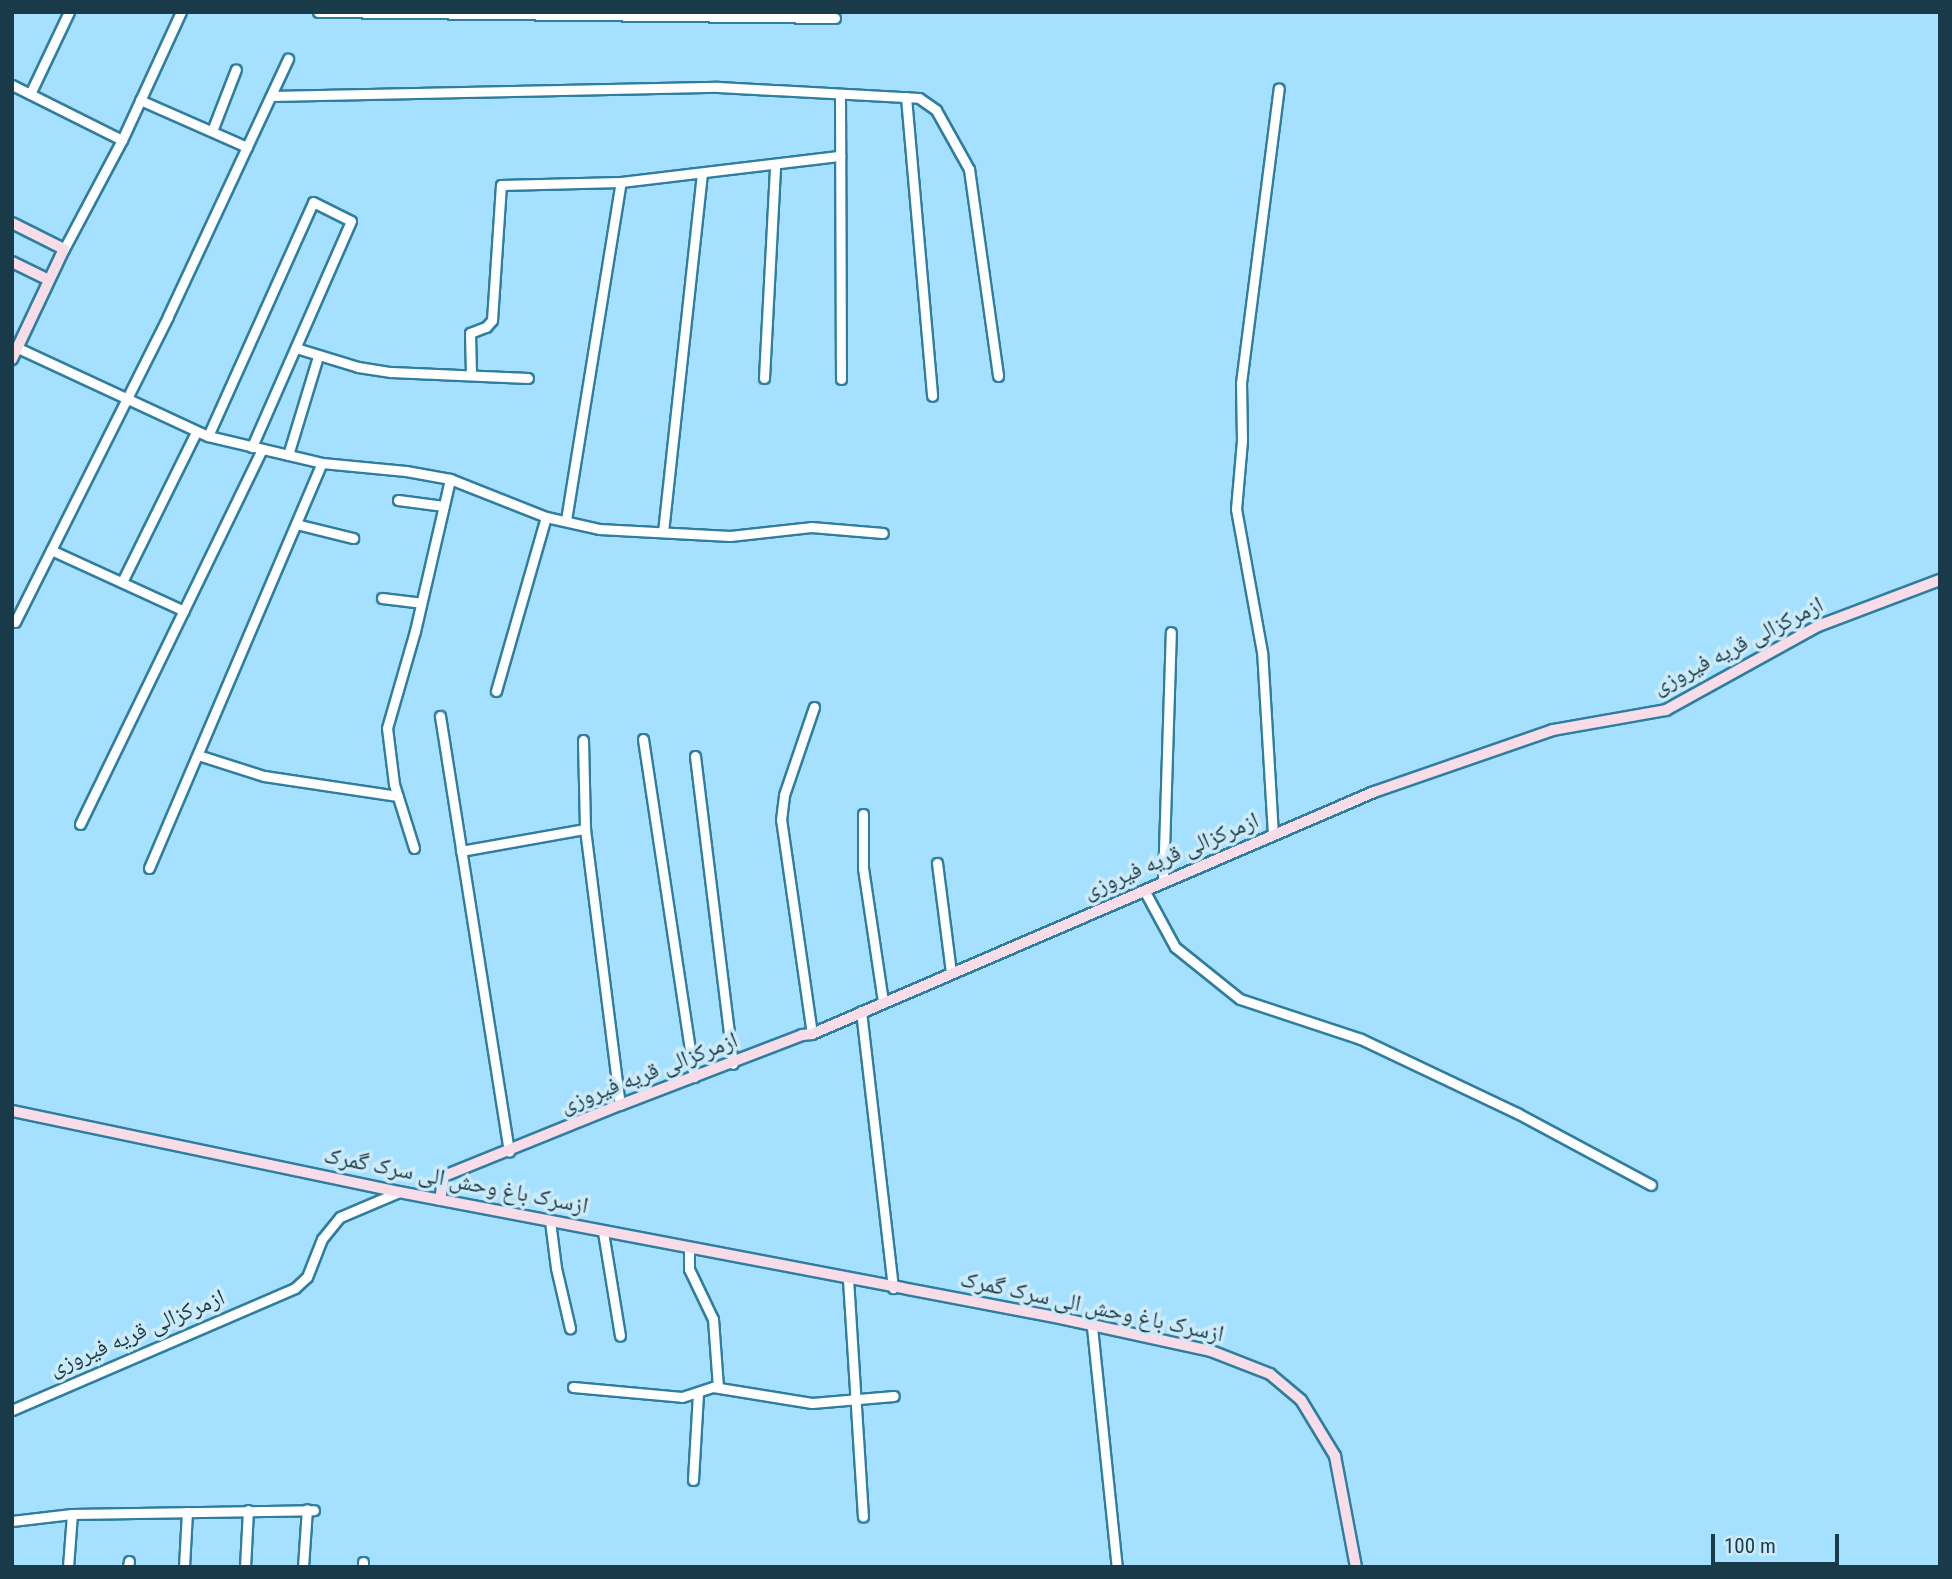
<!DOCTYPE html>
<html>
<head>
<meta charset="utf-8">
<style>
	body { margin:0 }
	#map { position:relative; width:1952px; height:1579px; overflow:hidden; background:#a5e1fe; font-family:"Roboto Condensed","Noto Naskh Arabic",sans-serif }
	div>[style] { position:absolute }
	.roads { filter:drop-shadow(2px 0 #2f7e9f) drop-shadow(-2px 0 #2f7e9f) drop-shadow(0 2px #2f7e9f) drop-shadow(0 -2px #2f7e9f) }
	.minor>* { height:9px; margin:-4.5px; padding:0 4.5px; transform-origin:4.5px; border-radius:4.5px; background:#fff }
	.major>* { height:10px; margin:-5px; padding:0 5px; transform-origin:5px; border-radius:5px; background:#f8dde9 }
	span { translate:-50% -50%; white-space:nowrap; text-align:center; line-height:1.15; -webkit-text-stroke:7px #cdeaf8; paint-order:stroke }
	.street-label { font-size:23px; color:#193a48 }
	.frame { position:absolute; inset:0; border:14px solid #193a48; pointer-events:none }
	.scale { position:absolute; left:1711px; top:1534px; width:128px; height:32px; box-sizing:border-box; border:4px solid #193a48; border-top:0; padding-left:9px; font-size:21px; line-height:24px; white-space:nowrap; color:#193a48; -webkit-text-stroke:5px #cdeaf8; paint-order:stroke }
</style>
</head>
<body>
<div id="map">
	<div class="roads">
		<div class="minor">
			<i style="left:318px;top:12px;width:517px;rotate:0.66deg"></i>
			<i style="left:12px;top:85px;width:123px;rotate:26.6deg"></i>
			<i style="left:30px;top:94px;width:91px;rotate:-64.6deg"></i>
			<i style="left:840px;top:94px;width:285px;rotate:89.8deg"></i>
			<i style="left:271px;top:96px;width:447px;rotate:-1.2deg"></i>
			<i style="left:718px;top:87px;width:201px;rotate:3.1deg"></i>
			<i style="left:919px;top:98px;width:21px;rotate:35deg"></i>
			<i style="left:936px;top:110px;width:68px;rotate:60.8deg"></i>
			<i style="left:969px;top:169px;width:209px;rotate:82deg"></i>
			<i style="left:906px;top:97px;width:300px;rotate:85deg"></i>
			<i style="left:140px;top:100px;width:117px;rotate:23.7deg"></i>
			<i style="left:212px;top:131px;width:66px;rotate:-68.8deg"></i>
			<i style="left:64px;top:249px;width:123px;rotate:-62deg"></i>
			<i style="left:122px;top:140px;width:141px;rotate:-65.3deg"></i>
			<i style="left:18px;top:348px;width:209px;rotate:24.9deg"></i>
			<i style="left:208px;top:436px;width:117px;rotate:13.3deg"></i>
			<i style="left:322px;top:463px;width:84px;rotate:5.4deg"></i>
			<i style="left:406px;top:471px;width:45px;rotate:10.3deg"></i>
			<i style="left:450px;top:479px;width:103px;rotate:21.6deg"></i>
			<i style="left:546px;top:517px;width:54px;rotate:12.8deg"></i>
			<i style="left:599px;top:529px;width:131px;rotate:3.1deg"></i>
			<i style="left:730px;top:536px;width:81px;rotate:-6.3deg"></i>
			<i style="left:811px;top:527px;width:72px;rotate:4.8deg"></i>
			<i style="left:296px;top:348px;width:65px;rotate:17deg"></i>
			<i style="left:358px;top:367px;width:33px;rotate:9deg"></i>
			<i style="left:391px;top:372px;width:137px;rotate:2.5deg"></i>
			<i style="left:471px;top:374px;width:41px;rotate:-91.4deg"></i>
			<i style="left:470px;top:333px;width:17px;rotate:-21deg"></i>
			<i style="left:486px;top:327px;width:9px;rotate:-49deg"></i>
			<i style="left:492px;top:320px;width:135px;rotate:-86.2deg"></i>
			<i style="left:501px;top:185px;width:120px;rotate:-1.4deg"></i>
			<i style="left:621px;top:182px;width:221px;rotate:-6.8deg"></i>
			<i style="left:764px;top:378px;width:213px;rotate:-87deg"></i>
			<i style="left:208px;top:436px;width:256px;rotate:-65.8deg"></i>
			<i style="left:313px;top:202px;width:42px;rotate:26.6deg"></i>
			<i style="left:351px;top:221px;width:247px;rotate:113.7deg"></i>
			<i style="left:288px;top:455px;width:103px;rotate:-73.1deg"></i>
			<i style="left:398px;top:500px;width:46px;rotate:7.4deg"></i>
			<i style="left:566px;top:520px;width:342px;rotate:-80.8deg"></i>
			<i style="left:296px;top:524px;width:59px;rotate:13.8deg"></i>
			<i style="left:663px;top:532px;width:359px;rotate:-83.8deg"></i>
			<i style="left:51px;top:550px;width:146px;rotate:24.6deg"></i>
			<i style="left:122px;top:582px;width:167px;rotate:-63.7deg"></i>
			<i style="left:382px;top:598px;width:39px;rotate:7deg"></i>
			<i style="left:15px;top:622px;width:342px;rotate:-63.4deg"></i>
			<i style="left:168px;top:316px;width:284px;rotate:-65deg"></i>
			<i style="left:496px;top:691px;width:181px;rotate:-74deg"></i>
			<i style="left:440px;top:716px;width:441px;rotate:81deg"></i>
			<i style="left:643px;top:739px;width:342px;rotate:81.4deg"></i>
			<i style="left:583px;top:740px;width:89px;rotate:88.7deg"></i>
			<i style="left:585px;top:829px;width:278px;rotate:82.8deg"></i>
			<i style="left:198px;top:755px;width:69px;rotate:17.7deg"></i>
			<i style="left:264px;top:776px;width:135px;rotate:8.5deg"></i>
			<i style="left:695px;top:756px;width:310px;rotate:83deg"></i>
			<i style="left:863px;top:814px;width:54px;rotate:90deg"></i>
			<i style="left:863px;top:868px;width:135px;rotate:81.5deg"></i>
			<i style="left:80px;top:824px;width:417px;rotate:-64.1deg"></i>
			<i style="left:1273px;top:835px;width:183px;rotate:-93.4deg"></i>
			<i style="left:1262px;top:652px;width:145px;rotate:-100.3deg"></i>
			<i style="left:1236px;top:509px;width:69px;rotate:-85deg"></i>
			<i style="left:1242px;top:440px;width:57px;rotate:-91deg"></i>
			<i style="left:1241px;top:383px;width:297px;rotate:-82.7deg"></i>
			<i style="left:414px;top:848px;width:67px;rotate:-107.4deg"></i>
			<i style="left:394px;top:784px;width:56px;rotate:-97.1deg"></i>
			<i style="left:387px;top:728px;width:101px;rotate:-73.9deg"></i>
			<i style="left:415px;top:631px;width:156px;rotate:-77deg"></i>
			<i style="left:461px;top:851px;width:126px;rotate:-10.1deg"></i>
			<i style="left:937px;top:863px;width:111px;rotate:82.7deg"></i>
			<i style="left:149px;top:868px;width:440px;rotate:-66.9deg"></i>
			<i style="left:1163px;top:882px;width:250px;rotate:-88.2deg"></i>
			<i style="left:1144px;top:890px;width:65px;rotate:61.5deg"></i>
			<i style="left:1175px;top:947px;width:83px;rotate:38.7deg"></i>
			<i style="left:1240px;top:999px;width:127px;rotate:18.3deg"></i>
			<i style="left:1361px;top:1039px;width:173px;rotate:25.4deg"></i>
			<i style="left:1517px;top:1113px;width:152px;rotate:28.2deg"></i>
			<i style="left:861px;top:1011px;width:279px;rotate:83.4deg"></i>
			<i style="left:812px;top:1034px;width:216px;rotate:-98.2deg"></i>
			<i style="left:781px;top:820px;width:25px;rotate:-83deg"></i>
			<i style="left:784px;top:795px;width:93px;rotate:-71.2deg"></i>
			<i style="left:550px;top:1221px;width:47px;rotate:82.7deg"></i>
			<i style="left:556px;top:1268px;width:62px;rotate:76.9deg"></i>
			<i style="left:603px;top:1232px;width:105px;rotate:80.7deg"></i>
			<i style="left:689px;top:1248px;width:21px;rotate:90deg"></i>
			<i style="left:689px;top:1269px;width:55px;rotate:64.4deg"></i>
			<i style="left:713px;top:1319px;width:68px;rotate:85.8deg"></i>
			<i style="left:848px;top:1279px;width:238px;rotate:86.4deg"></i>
			<i style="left:1092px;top:1327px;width:241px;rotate:84.1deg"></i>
			<i style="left:573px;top:1387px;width:109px;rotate:5.2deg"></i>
			<i style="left:682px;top:1397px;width:33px;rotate:-18deg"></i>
			<i style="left:713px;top:1387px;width:100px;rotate:9.2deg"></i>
			<i style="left:812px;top:1403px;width:82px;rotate:-4.9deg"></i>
			<i style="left:12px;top:1410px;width:308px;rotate:-23.3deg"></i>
			<i style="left:295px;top:1288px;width:16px;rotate:-43deg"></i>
			<i style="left:307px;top:1277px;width:41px;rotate:-68.5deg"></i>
			<i style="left:322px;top:1239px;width:28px;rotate:-51deg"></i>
			<i style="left:340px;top:1217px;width:64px;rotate:-23deg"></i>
			<i style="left:693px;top:1480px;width:86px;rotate:-86.7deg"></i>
			<i style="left:12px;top:1521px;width:60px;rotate:-6.7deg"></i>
			<i style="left:72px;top:1514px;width:242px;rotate:-0.9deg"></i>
			<i style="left:68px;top:1567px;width:53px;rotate:-85.7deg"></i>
			<i style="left:128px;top:1567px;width:6px;rotate:-81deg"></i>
			<i style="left:184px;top:1567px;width:55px;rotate:-86.9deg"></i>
			<i style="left:245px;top:1567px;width:57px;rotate:-87deg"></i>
			<i style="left:303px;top:1567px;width:58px;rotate:-86.1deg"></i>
			<i style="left:363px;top:1567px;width:5px;rotate:-90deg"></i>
		</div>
		<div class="major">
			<i style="left:12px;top:223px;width:58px;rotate:26.6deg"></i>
			<i style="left:64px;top:249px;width:122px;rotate:115.3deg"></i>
			<i style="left:12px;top:262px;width:41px;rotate:25.9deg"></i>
			<i style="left:12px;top:1111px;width:395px;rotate:11.8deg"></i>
			<i style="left:399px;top:1192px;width:673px;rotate:10.79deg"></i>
			<i style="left:1060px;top:1318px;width:155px;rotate:12.3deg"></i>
			<i style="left:1211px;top:1351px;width:63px;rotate:21.3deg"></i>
			<i style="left:1270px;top:1374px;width:40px;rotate:40deg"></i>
			<i style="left:1301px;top:1400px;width:66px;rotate:58.7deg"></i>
			<i style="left:1335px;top:1456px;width:113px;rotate:79.3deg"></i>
			<i style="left:440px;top:1200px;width:24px;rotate:-81deg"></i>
			<i style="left:444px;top:1176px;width:190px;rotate:-22deg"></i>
			<i style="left:620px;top:1105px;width:195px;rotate:-21deg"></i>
			<i style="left:802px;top:1035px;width:10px;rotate:-6deg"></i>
			<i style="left:812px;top:1034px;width:612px;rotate:-23.3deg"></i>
			<i style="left:1374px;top:792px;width:189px;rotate:-19.1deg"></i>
			<i style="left:1553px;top:730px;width:115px;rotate:-10deg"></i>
			<i style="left:1666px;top:710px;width:174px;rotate:-28.9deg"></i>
			<i style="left:1818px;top:626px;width:130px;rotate:-20.7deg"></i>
		</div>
	</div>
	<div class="street-label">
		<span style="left:1738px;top:646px;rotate:-27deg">ازمرکزالی قریه فیروزی</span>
		<span style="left:1171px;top:856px;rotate:-23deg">ازمرکزالی قریه فیروزی</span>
		<span style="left:649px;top:1073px;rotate:-21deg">ازمرکزالی قریه فیروزی</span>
		<span style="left:456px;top:1181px;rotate:11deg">ازسرک باغ وحش الی سرک گمرک</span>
		<span style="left:1092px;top:1307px;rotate:12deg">ازسرک باغ وحش الی سرک گمرک</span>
		<span style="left:137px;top:1333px;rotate:-23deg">ازمرکزالی قریه فیروزی</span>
	</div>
	<div class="frame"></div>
	<div class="scale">100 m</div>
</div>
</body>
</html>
